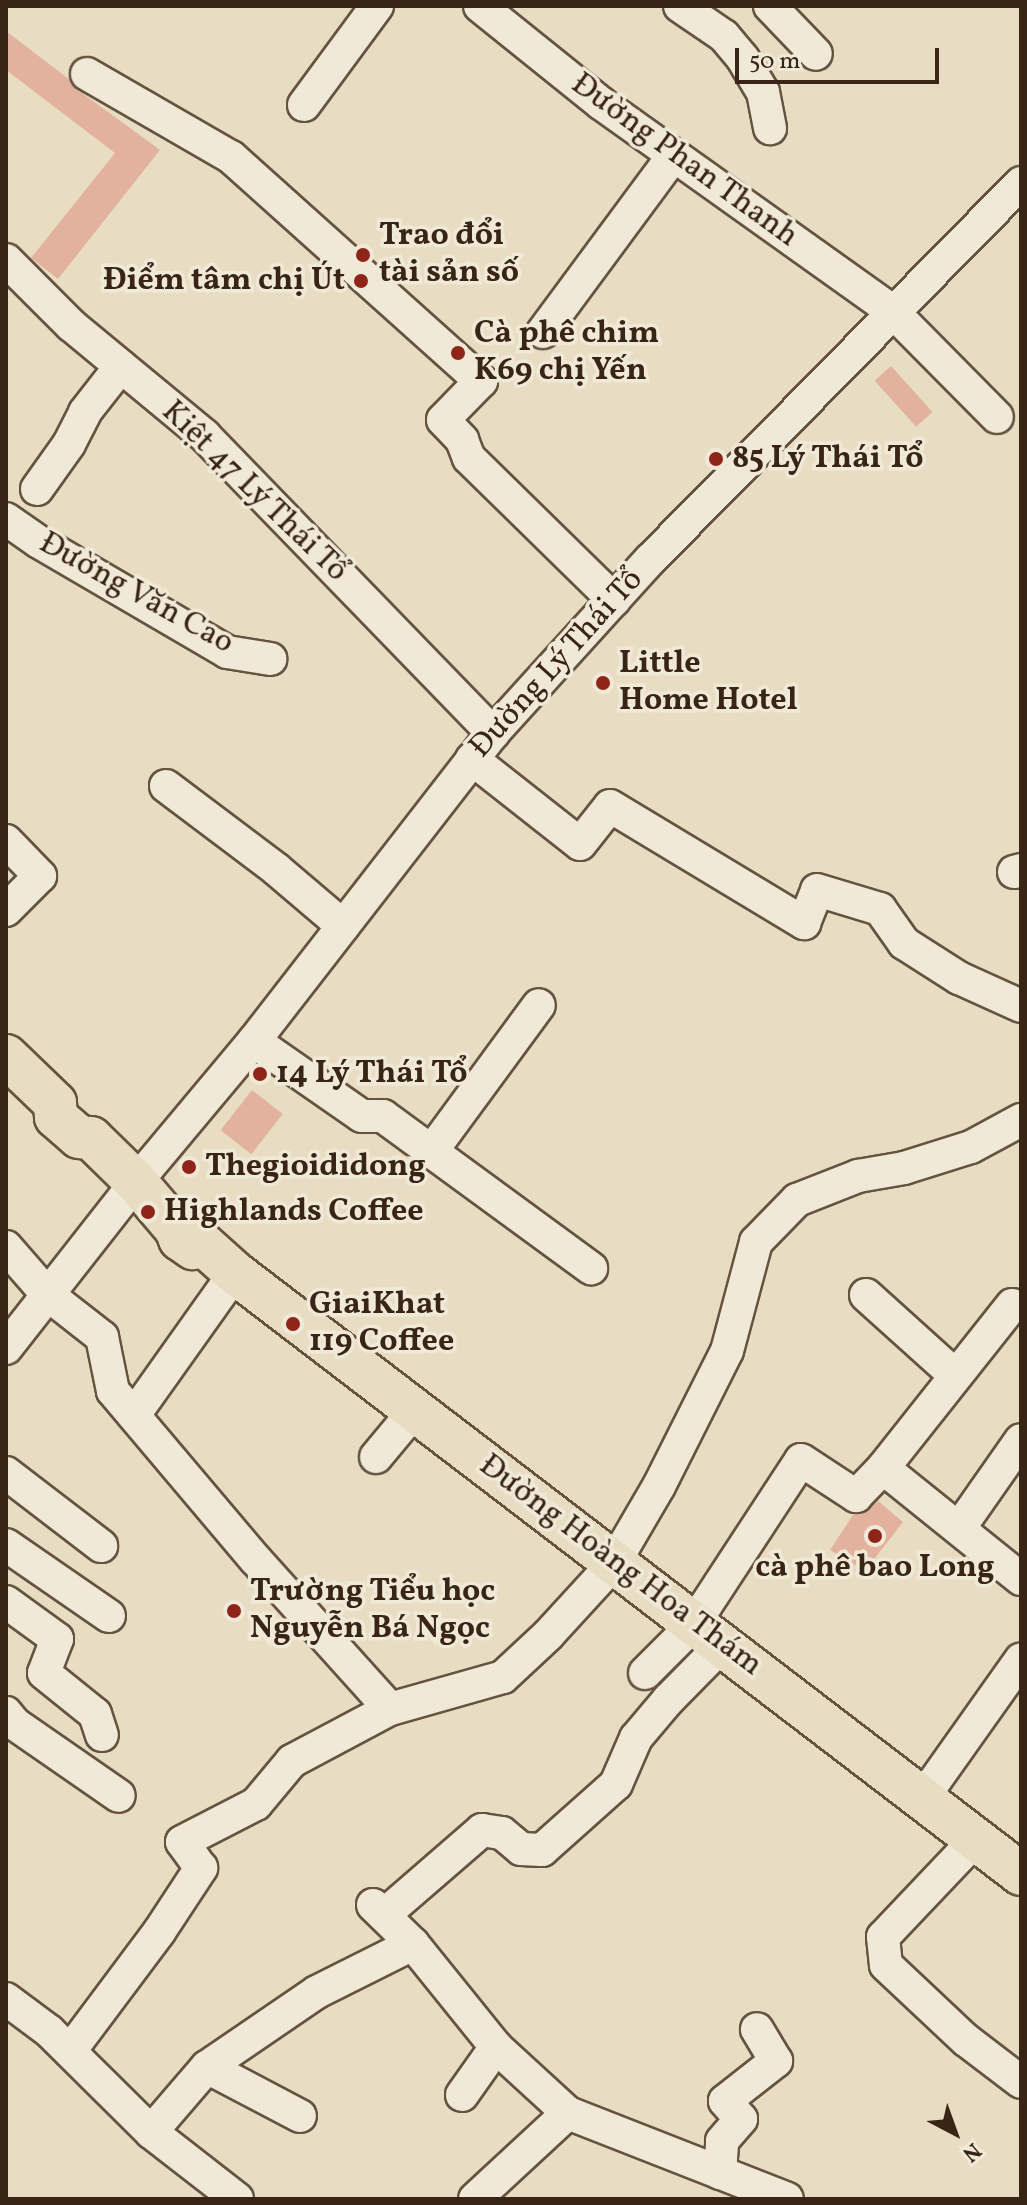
<!DOCTYPE html>
<html>
<head>
<meta charset="utf-8">
<style>
	body { margin:0 }
	#map { position:relative; width:1027px; height:2205px; overflow:hidden; background:#e8ddc3; font-family:Vollkorn,serif }
	div>[style] { position:absolute }
	.building>* { inset:0; background:#e3b29f; transform-origin:0 0 }
	.roads { filter:drop-shadow(2px 0 #655340) drop-shadow(-2px 0 #655340) drop-shadow(0 2px #655340) drop-shadow(0 -2px #655340) }
	.minor>* { height:32px; margin:-16px; padding:0 16px; transform-origin:16px; border-radius:16px; background:#f0e9d8 }
	.major>* { height:42px; margin:-21px; padding:0 21px; transform-origin:21px; border-radius:21px; background:#e8ddc3 }
	.dots>* { width:22px; height:22px; translate:-50% -50%; box-sizing:border-box; border:4px solid #f0e9d8; border-radius:50% }
	span { translate:-50% -50%; white-space:nowrap; text-align:center; line-height:1.15; -webkit-text-stroke:7px #f0e9d8; paint-order:stroke }
	.street-label { font-size:32px; color:#392515 }
	.poi-label { font-size:32px; color:#392515; font-weight:700 }
	.left { translate:0 -50%; text-align:left }
	.right { translate:-100% -50%; text-align:right }
	.frame { position:absolute; inset:0; border:8px solid #392515; pointer-events:none }
	.north { position:absolute; left:915px; top:2093px; width:80px; height:80px; -webkit-text-stroke:6px #f0e9d8; paint-order:stroke; rotate:139deg; font-size:22px; font-weight:700; line-height:32px; text-align:center; color:#392515 }
	.north::after { content:''; display:block; margin:auto; width:28px; height:36px; background:#392515; clip-path:polygon(50% 0,100% 100%,50% 72%,0 100%) }
	.scale { position:absolute; left:735px; top:48px; width:204px; height:36px; box-sizing:border-box; border:4px solid #392515; border-top:0; padding-left:10px; font-size:24px; line-height:28px; white-space:nowrap; color:#392515; -webkit-text-stroke:6px #f0e9d8; paint-order:stroke }
</style>
</head>
<body>
<div id="map">
	<div class="building">
		<i style="clip-path:polygon(6px 31px,70px 80px,78px 90px,160px 150px,58px 279px,31px 258px,115px 153px,6px 70px)"></i>
		<i style="left:891px;top:366px;width:62px;height:22px;rotate:48deg"></i>
		<i style="left:252px;top:1090px;width:39px;height:51px;rotate:38deg"></i>
		<i style="clip-path:polygon(878px 1501px,903px 1522px,865px 1571px,830px 1550px,853px 1515px,863px 1514px)"></i>
	</div>
	<div class="roads">
		<div class="minor">
			<i style="left:480px;top:6px;width:156px;rotate:38.8deg"></i>
			<i style="left:602px;top:104px;width:356px;rotate:35.5deg"></i>
			<i style="left:892px;top:311px;width:149px;rotate:45.3deg"></i>
			<i style="left:680px;top:6px;width:53px;rotate:34.3deg"></i>
			<i style="left:724px;top:36px;width:30px;rotate:50deg"></i>
			<i style="left:743px;top:59px;width:39px;rotate:59deg"></i>
			<i style="left:763px;top:92px;width:37px;rotate:79deg"></i>
			<i style="left:770px;top:6px;width:66px;rotate:46.2deg"></i>
			<i style="left:87px;top:74px;width:166px;rotate:30deg"></i>
			<i style="left:231px;top:157px;width:336px;rotate:41.9deg"></i>
			<i style="left:481px;top:381px;width:54px;rotate:134.3deg"></i>
			<i style="left:443px;top:420px;width:28px;rotate:46deg"></i>
			<i style="left:462px;top:440px;width:19px;rotate:69deg"></i>
			<i style="left:469px;top:458px;width:203px;rotate:44.4deg"></i>
			<i style="left:304px;top:105px;width:123px;rotate:-53.6deg"></i>
			<i style="left:6px;top:260px;width:92px;rotate:45deg"></i>
			<i style="left:71px;top:325px;width:174px;rotate:39.6deg"></i>
			<i style="left:205px;top:436px;width:414px;rotate:45.9deg"></i>
			<i style="left:543px;top:332px;width:219px;rotate:-53.5deg"></i>
			<i style="left:37px;top:489px;width:55px;rotate:-54.6deg"></i>
			<i style="left:69px;top:444px;width:36px;rotate:-63deg"></i>
			<i style="left:85px;top:412px;width:58px;rotate:-52deg"></i>
			<i style="left:6px;top:519px;width:40px;rotate:34.9deg"></i>
			<i style="left:39px;top:542px;width:218px;rotate:30.3deg"></i>
			<i style="left:227px;top:652px;width:44px;rotate:9.2deg"></i>
			<i style="left:472px;top:759px;width:137px;rotate:38.2deg"></i>
			<i style="left:580px;top:844px;width:48px;rotate:-51.7deg"></i>
			<i style="left:610px;top:806px;width:227px;rotate:31.1deg"></i>
			<i style="left:804px;top:923px;width:35px;rotate:-68deg"></i>
			<i style="left:817px;top:890px;width:66px;rotate:16.8deg"></i>
			<i style="left:880px;top:909px;width:42px;rotate:54.8deg"></i>
			<i style="left:904px;top:943px;width:65px;rotate:32.5deg"></i>
			<i style="left:959px;top:978px;width:68px;rotate:24.3deg"></i>
			<i style="left:166px;top:786px;width:138px;rotate:37deg"></i>
			<i style="left:276px;top:869px;width:88px;rotate:40.4deg"></i>
			<i style="left:6px;top:841px;width:49px;rotate:45.8deg"></i>
			<i style="left:40px;top:876px;width:48px;rotate:135deg"></i>
			<i style="left:1014px;top:872px;width:7px;rotate:-16deg"></i>
			<i style="left:254px;top:1041px;width:131px;rotate:34.8deg"></i>
			<i style="left:362px;top:1116px;width:21px"></i>
			<i style="left:383px;top:1116px;width:258px;rotate:36.2deg"></i>
			<i style="left:431px;top:1152px;width:182px;rotate:-53.7deg"></i>
			<i style="left:6px;top:1247px;width:62px;rotate:48.9deg"></i>
			<i style="left:47px;top:1294px;width:70px;rotate:38deg"></i>
			<i style="left:102px;top:1337px;width:55px;rotate:78.5deg"></i>
			<i style="left:113px;top:1391px;width:221px;rotate:49.8deg"></i>
			<i style="left:256px;top:1560px;width:200px;rotate:48deg"></i>
			<i style="left:866px;top:1295px;width:120px;rotate:42deg"></i>
			<i style="left:6px;top:1348px;width:211px;rotate:-51.9deg"></i>
			<i style="left:136px;top:1182px;width:184px;rotate:-50.1deg"></i>
			<i style="left:254px;top:1041px;width:390px;rotate:-52.2deg"></i>
			<i style="left:493px;top:733px;width:234px;rotate:-47.8deg"></i>
			<i style="left:650px;top:560px;width:529px;rotate:-45.46deg"></i>
			<i style="left:134px;top:1415px;width:174px;rotate:-54.6deg"></i>
			<i style="left:376px;top:1457px;width:62px;rotate:-50.2deg"></i>
			<i style="left:883px;top:1468px;width:208px;rotate:-51.6deg"></i>
			<i style="left:6px;top:1473px;width:120px;rotate:37.5deg"></i>
			<i style="left:960px;top:1527px;width:106px;rotate:-55deg"></i>
			<i style="left:6px;top:1545px;width:125px;rotate:34.6deg"></i>
			<i style="left:6px;top:1602px;width:63px;rotate:36deg"></i>
			<i style="left:57px;top:1639px;width:36px;rotate:111deg"></i>
			<i style="left:44px;top:1673px;width:65px;rotate:38.8deg"></i>
			<i style="left:95px;top:1714px;width:22px;rotate:72deg"></i>
			<i style="left:645px;top:1673px;width:68px;rotate:-45deg"></i>
			<i style="left:693px;top:1625px;width:197px;rotate:-56.8deg"></i>
			<i style="left:801px;top:1460px;width:66px;rotate:33.2deg"></i>
			<i style="left:856px;top:1496px;width:39px;rotate:-46deg"></i>
			<i style="left:883px;top:1468px;width:177px;rotate:38.8deg"></i>
			<i style="left:6px;top:1713px;width:14px;rotate:51deg"></i>
			<i style="left:15px;top:1724px;width:126px;rotate:34.7deg"></i>
			<i style="left:922px;top:1799px;width:171px;rotate:-54.7deg"></i>
			<i style="left:976px;top:1839px;width:135px;rotate:133.5deg"></i>
			<i style="left:883px;top:1937px;width:28px;rotate:84deg"></i>
			<i style="left:886px;top:1965px;width:110px;rotate:43.2deg"></i>
			<i style="left:966px;top:2040px;width:69px;rotate:37.4deg"></i>
			<i style="left:373px;top:1905px;width:56px;rotate:44.3deg"></i>
			<i style="left:413px;top:1944px;width:132px;rotate:51.1deg"></i>
			<i style="left:496px;top:2047px;width:98px;rotate:42.5deg"></i>
			<i style="left:568px;top:2113px;width:235px;rotate:21.4deg"></i>
			<i style="left:384px;top:1915px;width:130px;rotate:-40.9deg"></i>
			<i style="left:482px;top:1830px;width:20px;rotate:9deg"></i>
			<i style="left:502px;top:1833px;width:25px;rotate:40deg"></i>
			<i style="left:521px;top:1849px;width:21px;rotate:3deg"></i>
			<i style="left:542px;top:1850px;width:99px;rotate:-41.7deg"></i>
			<i style="left:616px;top:1784px;width:50px;rotate:-66.5deg"></i>
			<i style="left:636px;top:1738px;width:51px;rotate:-49.8deg"></i>
			<i style="left:669px;top:1699px;width:77px;rotate:-45.5deg"></i>
			<i style="left:6px;top:1999px;width:54px;rotate:36.7deg"></i>
			<i style="left:49px;top:2031px;width:144px;rotate:44.7deg"></i>
			<i style="left:151px;top:2132px;width:109px;rotate:37.9deg"></i>
			<i style="left:70px;top:2051px;width:149px;rotate:-53.2deg"></i>
			<i style="left:159px;top:1932px;width:77px;rotate:-56.7deg"></i>
			<i style="left:201px;top:1868px;width:32px;rotate:-126deg"></i>
			<i style="left:182px;top:1842px;width:83px;rotate:-27.2deg"></i>
			<i style="left:256px;top:1804px;width:56px;rotate:-50.1deg"></i>
			<i style="left:292px;top:1761px;width:111px;rotate:-28deg"></i>
			<i style="left:390px;top:1709px;width:117px;rotate:-15.8deg"></i>
			<i style="left:503px;top:1677px;width:62px;rotate:-43deg"></i>
			<i style="left:548px;top:1635px;width:98px;rotate:-47.5deg"></i>
			<i style="left:614px;top:1563px;width:89px;rotate:-59.7deg"></i>
			<i style="left:659px;top:1486px;width:151px;rotate:-63.3deg"></i>
			<i style="left:727px;top:1351px;width:113px;rotate:-75.1deg"></i>
			<i style="left:756px;top:1242px;width:59px;rotate:-45.7deg"></i>
			<i style="left:797px;top:1200px;width:66px;rotate:-21.5deg"></i>
			<i style="left:858px;top:1176px;width:47px;rotate:-9.9deg"></i>
			<i style="left:904px;top:1168px;width:70px;rotate:-17.4deg"></i>
			<i style="left:971px;top:1147px;width:57px;rotate:-28.4deg"></i>
			<i style="left:207px;top:2067px;width:105px;rotate:27.8deg"></i>
			<i style="left:462px;top:2095px;width:59px;rotate:-54.7deg"></i>
			<i style="left:151px;top:2132px;width:86px;rotate:-49.3deg"></i>
			<i style="left:207px;top:2067px;width:133px;rotate:-34.3deg"></i>
			<i style="left:317px;top:1992px;width:107px;rotate:-26.6deg"></i>
			<i style="left:720px;top:2173px;width:32px;rotate:-86deg"></i>
			<i style="left:722px;top:2141px;width:29px;rotate:-49deg"></i>
			<i style="left:741px;top:2119px;width:24px;rotate:-132deg"></i>
			<i style="left:725px;top:2101px;width:65px;rotate:-38.1deg"></i>
			<i style="left:776px;top:2061px;width:37px;rotate:-121deg"></i>
			<i style="left:475px;top:2199px;width:127px;rotate:-42.8deg"></i>
		</div>
		<div class="major">
			<i style="left:6px;top:1056px;width:68px;rotate:43.8deg"></i>
			<i style="left:55px;top:1103px;width:14px;rotate:86deg"></i>
			<i style="left:56px;top:1117px;width:30px;rotate:41deg"></i>
			<i style="left:79px;top:1137px;width:12px;rotate:5deg"></i>
			<i style="left:91px;top:1138px;width:63px;rotate:44.4deg"></i>
			<i style="left:136px;top:1182px;width:62px;rotate:49.6deg"></i>
			<i style="left:176px;top:1229px;width:11px;rotate:68deg"></i>
			<i style="left:180px;top:1239px;width:16px;rotate:35deg"></i>
			<i style="left:176px;top:1229px;width:11px;rotate:5deg"></i>
			<i style="left:187px;top:1230px;width:64px;rotate:41.9deg"></i>
			<i style="left:235px;top:1273px;width:989px;rotate:37.4deg"></i>
		</div>
	</div>
	<div class="dots">
		<i style="left:363px;top:255px;background:#8f2418"></i>
		<i style="left:361px;top:281px;background:#8f2418"></i>
		<i style="left:458px;top:353px;background:#8f2418"></i>
		<i style="left:716px;top:459px;background:#8f2418"></i>
		<i style="left:603px;top:683px;background:#8f2418"></i>
		<i style="left:260px;top:1074px;background:#8f2418"></i>
		<i style="left:189px;top:1167px;background:#8f2418"></i>
		<i style="left:148px;top:1212px;background:#8f2418"></i>
		<i style="left:293px;top:1324px;background:#8f2418"></i>
		<i style="left:875px;top:1536px;background:#8f2418"></i>
		<i style="left:234px;top:1611px;background:#8f2418"></i>
	</div>
	<div class="street-label">
		<span style="left:684px;top:161px;rotate:36deg">Đường Phan Thanh</span>
		<span style="left:254px;top:492px;rotate:44deg">Kiệt 47 Lý Thái Tổ</span>
		<span style="left:136px;top:594px;rotate:29deg">Đường Văn Cao</span>
		<span style="left:557px;top:664px;rotate:-48deg">Đường Lý Thái Tổ</span>
		<span style="left:620px;top:1566px;rotate:37deg">Đường Hoàng Hoa Thám</span>
	</div>
	<div class="poi-label">
		<span class="left" style="left:379px;top:255px">Trao đổi<br>tài sản số</span>
		<span class="right" style="left:345px;top:281px">Điểm tâm chị Út</span>
		<span class="left" style="left:474px;top:353px">Cà phê chim<br>K69 chị Yến</span>
		<span class="left" style="left:732px;top:459px">85 Lý Thái Tổ</span>
		<span class="left" style="left:619px;top:683px">Little<br>Home Hotel</span>
		<span class="left" style="left:276px;top:1074px">14 Lý Thái Tổ</span>
		<span class="left" style="left:205px;top:1167px">Thegioididong</span>
		<span class="left" style="left:164px;top:1212px">Highlands Coffee</span>
		<span class="left" style="left:309px;top:1324px">GiaiKhat<br>119 Coffee</span>
		<span style="left:875px;top:1568px">cà phê bao Long</span>
		<span class="left" style="left:250px;top:1611px">Trường Tiểu học<br>Nguyễn Bá Ngọc</span>
	</div>
	<div class="frame"></div>
	<div class="north">N</div>
	<div class="scale">50 m</div>
</div>
</body>
</html>
